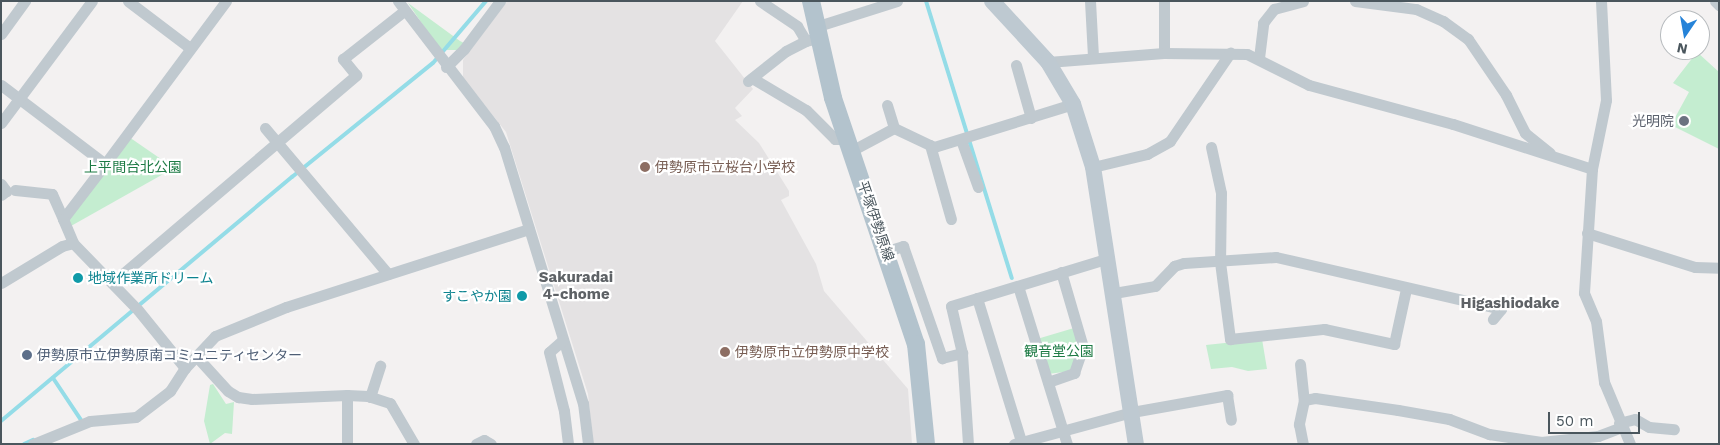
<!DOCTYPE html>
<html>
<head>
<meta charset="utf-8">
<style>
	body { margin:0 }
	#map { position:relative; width:1720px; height:445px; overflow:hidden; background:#f3f1f1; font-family:"Work Sans","Noto Sans JP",sans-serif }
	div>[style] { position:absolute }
	.education>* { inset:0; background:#e4e2e3 }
	.green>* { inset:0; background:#c4edd0 }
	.stream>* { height:4px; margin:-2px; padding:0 2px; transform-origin:2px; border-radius:2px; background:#94dce7 }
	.street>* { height:11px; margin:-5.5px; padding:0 5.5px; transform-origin:5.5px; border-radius:5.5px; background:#c0c9cf }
	.secondary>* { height:16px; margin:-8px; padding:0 8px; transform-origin:8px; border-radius:8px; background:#bec9d1 }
	.primary>* { height:18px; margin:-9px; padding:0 9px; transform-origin:9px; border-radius:9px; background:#b3c3cd }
	.dots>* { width:14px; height:14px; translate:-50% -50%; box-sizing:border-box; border:2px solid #fff; border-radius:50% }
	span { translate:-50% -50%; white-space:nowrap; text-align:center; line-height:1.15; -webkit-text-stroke:4.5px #fff; paint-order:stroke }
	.worship-label { font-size:14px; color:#5b616d }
	.right { translate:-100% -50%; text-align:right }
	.park-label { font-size:14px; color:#1e7b45 }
	.education-label { font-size:14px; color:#785e54 }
	.left { translate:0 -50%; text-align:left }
	.street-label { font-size:14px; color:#4a565d }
	.culture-label { font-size:14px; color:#0d838f }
	.service-label { font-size:14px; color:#4e5e75 }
	.neighbourhood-label { font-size:15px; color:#5e6266; font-weight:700 }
	.frame { position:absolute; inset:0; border:2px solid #4a565d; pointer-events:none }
	.north { position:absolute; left:1660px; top:10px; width:50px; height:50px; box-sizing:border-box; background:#fff; border:1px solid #b7bbbe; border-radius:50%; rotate:192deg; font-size:14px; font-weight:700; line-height:20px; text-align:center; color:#4a565d }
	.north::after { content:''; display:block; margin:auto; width:18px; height:22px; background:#2683d8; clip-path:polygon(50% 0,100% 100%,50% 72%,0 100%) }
	.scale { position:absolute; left:1548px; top:412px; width:92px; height:22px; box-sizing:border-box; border:2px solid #4a565d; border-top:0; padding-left:6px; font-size:15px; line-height:18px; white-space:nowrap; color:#4a565d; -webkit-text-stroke:4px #fff; paint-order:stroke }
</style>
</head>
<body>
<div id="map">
	<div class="education">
		<i style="clip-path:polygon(507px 1px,743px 1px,715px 41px,753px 89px,735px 108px,742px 116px,735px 120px,759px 143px,789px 191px,789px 196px,781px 200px,816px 264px,824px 291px,908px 389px,912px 444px,593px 444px,588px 394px,506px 132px,463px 78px,463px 60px)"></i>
	</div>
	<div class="green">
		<i style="clip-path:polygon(408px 3px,460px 41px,464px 43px,457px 50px,440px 50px)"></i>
		<i style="clip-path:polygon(1697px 52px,1719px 72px,1719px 149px,1671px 125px,1689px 92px,1673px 83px)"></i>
		<i style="clip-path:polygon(129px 137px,174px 168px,71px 226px,66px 221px)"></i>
		<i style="clip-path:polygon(1074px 328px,1079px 345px,1071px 371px,1048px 374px,1037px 339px)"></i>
		<i style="clip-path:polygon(1262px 339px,1267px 369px,1248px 371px,1232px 367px,1211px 369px,1206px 345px)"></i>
		<i style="clip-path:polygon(213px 384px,226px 404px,234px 402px,232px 434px,225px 433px,210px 444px,204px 421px,210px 385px)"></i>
	</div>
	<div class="stream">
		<i style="left:926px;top:1px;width:290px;rotate:72.8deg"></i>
		<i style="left:53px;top:378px;width:50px;rotate:56.3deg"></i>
		<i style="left:1px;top:421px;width:380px;rotate:-40deg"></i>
		<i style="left:292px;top:177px;width:181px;rotate:-39deg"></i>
		<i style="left:433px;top:63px;width:82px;rotate:-49.5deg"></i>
		<i style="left:24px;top:444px;width:10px;rotate:-24deg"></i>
	</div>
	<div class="street">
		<i style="left:128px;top:1px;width:78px;rotate:37.2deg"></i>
		<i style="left:398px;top:1px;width:158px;rotate:52.5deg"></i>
		<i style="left:494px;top:126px;width:23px;rotate:65deg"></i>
		<i style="left:504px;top:147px;width:268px;rotate:72.9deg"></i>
		<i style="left:583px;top:403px;width:41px;rotate:83deg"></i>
		<i style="left:760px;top:1px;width:45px;rotate:34deg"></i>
		<i style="left:797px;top:26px;width:17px;rotate:59deg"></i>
		<i style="left:806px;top:41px;width:11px;rotate:-15deg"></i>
		<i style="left:1090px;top:1px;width:55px;rotate:86.9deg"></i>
		<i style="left:1355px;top:1px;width:62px;rotate:7.5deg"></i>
		<i style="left:1416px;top:9px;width:30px;rotate:24deg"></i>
		<i style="left:1443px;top:21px;width:31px;rotate:36deg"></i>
		<i style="left:1468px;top:39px;width:68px;rotate:55.8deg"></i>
		<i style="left:1506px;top:95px;width:42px;rotate:63.4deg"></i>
		<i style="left:1525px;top:133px;width:32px;rotate:39deg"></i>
		<i style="left:1715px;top:1px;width:6px;rotate:45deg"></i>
		<i style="left:815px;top:27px;width:86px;rotate:-17.6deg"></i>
		<i style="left:1px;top:34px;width:41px;rotate:-54deg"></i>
		<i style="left:1164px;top:53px;width:52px;rotate:-90deg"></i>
		<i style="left:1259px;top:58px;width:35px;rotate:-83deg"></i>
		<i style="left:1263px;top:23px;width:18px;rotate:-52deg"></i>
		<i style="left:1274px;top:9px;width:30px;rotate:-15deg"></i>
		<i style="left:1048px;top:62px;width:116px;rotate:-4.4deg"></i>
		<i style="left:1164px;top:53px;width:83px;rotate:0.7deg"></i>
		<i style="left:1247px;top:54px;width:69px;rotate:26.6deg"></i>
		<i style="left:1309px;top:85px;width:149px;rotate:15.2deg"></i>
		<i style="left:1453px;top:124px;width:146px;rotate:17.9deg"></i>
		<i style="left:1592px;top:169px;width:124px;rotate:93.7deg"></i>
		<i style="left:1584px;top:293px;width:30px;rotate:67deg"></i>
		<i style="left:1596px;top:321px;width:62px;rotate:82.5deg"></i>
		<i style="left:1604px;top:382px;width:67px;rotate:67.2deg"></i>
		<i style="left:1016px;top:65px;width:55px;rotate:74.2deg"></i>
		<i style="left:446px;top:67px;width:25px;rotate:-45deg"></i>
		<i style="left:464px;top:49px;width:60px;rotate:-53.1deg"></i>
		<i style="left:752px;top:78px;width:63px;rotate:30.7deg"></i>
		<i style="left:806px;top:110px;width:41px;rotate:45deg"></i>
		<i style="left:835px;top:139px;width:11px"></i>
		<i style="left:748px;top:81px;width:48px;rotate:-38.3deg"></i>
		<i style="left:786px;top:51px;width:22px;rotate:-27deg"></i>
		<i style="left:1px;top:85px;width:131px;rotate:37.2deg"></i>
		<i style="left:105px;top:164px;width:203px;rotate:-53.4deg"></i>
		<i style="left:887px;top:105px;width:24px;rotate:73deg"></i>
		<i style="left:1px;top:123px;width:152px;rotate:-53.3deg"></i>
		<i style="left:265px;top:128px;width:191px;rotate:49.9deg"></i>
		<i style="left:961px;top:140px;width:50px;rotate:70.1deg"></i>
		<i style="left:930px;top:145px;width:77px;rotate:74.2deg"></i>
		<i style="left:1211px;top:147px;width:47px;rotate:77.7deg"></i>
		<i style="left:1221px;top:193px;width:69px;rotate:90.8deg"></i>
		<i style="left:1220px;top:262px;width:78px;rotate:82.6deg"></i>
		<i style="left:1230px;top:339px;width:95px;rotate:-6.1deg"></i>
		<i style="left:1324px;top:329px;width:72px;rotate:12.1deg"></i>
		<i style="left:1394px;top:344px;width:56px;rotate:-77.7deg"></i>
		<i style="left:851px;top:151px;width:49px;rotate:-28.1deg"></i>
		<i style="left:894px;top:128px;width:44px;rotate:25.4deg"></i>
		<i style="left:934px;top:147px;width:145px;rotate:-17.2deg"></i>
		<i style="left:1093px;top:167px;width:56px;rotate:-13.5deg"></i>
		<i style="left:1147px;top:154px;width:26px;rotate:-29deg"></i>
		<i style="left:1170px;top:141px;width:107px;rotate:-55.7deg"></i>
		<i style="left:1592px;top:169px;width:70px;rotate:-78.5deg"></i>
		<i style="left:1606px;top:100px;width:99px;rotate:-92.9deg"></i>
		<i style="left:1px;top:184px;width:9px;rotate:54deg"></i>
		<i style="left:6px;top:191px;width:6px;rotate:141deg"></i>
		<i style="left:15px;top:190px;width:37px;rotate:6deg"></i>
		<i style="left:52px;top:194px;width:27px;rotate:66deg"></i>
		<i style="left:63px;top:219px;width:69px;rotate:-52.6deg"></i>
		<i style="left:63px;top:219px;width:26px;rotate:67deg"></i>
		<i style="left:1587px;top:233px;width:113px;rotate:17.5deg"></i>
		<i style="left:1695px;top:267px;width:24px;rotate:2deg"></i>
		<i style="left:887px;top:251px;width:17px;rotate:-17deg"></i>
		<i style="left:903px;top:246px;width:119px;rotate:70.8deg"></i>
		<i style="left:942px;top:358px;width:21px;rotate:-14deg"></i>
		<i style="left:1px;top:283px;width:71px;rotate:-31.2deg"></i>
		<i style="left:62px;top:246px;width:11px;rotate:-15deg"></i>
		<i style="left:73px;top:243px;width:93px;rotate:45.9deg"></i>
		<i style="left:138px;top:310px;width:75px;rotate:51deg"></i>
		<i style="left:112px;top:283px;width:321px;rotate:-40.4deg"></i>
		<i style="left:356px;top:75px;width:21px;rotate:-129deg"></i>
		<i style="left:343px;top:59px;width:78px;rotate:-38.2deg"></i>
		<i style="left:1018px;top:286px;width:165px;rotate:72.8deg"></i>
		<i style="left:1114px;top:293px;width:42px;rotate:-9.7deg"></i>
		<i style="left:1155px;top:286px;width:28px;rotate:-46deg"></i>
		<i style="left:1174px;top:266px;width:10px;rotate:-17deg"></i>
		<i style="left:1184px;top:263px;width:92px;rotate:-3.7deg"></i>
		<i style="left:1276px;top:257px;width:231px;rotate:13deg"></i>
		<i style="left:1501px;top:309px;width:13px;rotate:129deg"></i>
		<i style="left:977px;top:298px;width:150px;rotate:72.9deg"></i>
		<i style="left:563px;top:340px;width:18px;rotate:139deg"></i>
		<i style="left:549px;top:352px;width:61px;rotate:75.7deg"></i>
		<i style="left:564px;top:411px;width:33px;rotate:83deg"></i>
		<i style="left:196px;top:356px;width:47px;rotate:47.6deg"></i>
		<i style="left:228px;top:391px;width:12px;rotate:31deg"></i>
		<i style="left:238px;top:397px;width:14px;rotate:8deg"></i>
		<i style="left:252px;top:399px;width:95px;rotate:-2.4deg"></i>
		<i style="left:347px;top:395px;width:49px;rotate:90deg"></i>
		<i style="left:1300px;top:364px;width:36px;rotate:84deg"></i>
		<i style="left:1304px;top:400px;width:25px;rotate:102deg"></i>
		<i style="left:1299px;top:424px;width:20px;rotate:79deg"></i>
		<i style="left:1048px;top:382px;width:28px;rotate:-19deg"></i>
		<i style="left:1074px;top:373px;width:28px;rotate:-71deg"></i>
		<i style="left:1083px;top:347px;width:78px;rotate:-106.3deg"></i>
		<i style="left:347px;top:395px;width:21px;rotate:3deg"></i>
		<i style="left:368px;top:396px;width:23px;rotate:18deg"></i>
		<i style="left:390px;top:403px;width:48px;rotate:59.7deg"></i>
		<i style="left:370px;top:397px;width:33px;rotate:-72deg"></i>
		<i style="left:1304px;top:400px;width:11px;rotate:-10deg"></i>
		<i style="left:1315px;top:398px;width:84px;rotate:8.2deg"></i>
		<i style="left:1398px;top:410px;width:52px;rotate:10deg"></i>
		<i style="left:1449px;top:419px;width:43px;rotate:20.6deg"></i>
		<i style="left:1489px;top:434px;width:53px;rotate:8.7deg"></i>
		<i style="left:1541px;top:442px;width:57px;rotate:-6deg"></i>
		<i style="left:1598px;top:436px;width:25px;rotate:-21deg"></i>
		<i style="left:1619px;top:423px;width:16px;rotate:-14deg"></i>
		<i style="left:1635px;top:419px;width:16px;rotate:30deg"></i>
		<i style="left:1649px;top:427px;width:25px;rotate:5deg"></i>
		<i style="left:33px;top:444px;width:61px;rotate:-22deg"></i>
		<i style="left:90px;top:421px;width:46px;rotate:-5deg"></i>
		<i style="left:136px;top:417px;width:43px;rotate:-37.4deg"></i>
		<i style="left:170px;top:391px;width:27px;rotate:-57deg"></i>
		<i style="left:185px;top:368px;width:44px;rotate:-46.8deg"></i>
		<i style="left:215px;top:336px;width:77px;rotate:-22.2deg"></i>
		<i style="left:286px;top:307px;width:255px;rotate:-17.8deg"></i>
		<i style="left:476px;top:444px;width:9px;rotate:-27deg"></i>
		<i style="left:484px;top:440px;width:8px;rotate:30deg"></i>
		<i style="left:968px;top:444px;width:91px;rotate:-93.8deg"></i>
		<i style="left:962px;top:353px;width:48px;rotate:-103.2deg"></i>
		<i style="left:951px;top:306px;width:165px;rotate:-16.9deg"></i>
		<i style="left:1014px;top:444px;width:122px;rotate:-15.2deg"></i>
		<i style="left:1132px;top:412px;width:97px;rotate:-10.1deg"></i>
		<i style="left:1227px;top:395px;width:25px;rotate:81deg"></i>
	</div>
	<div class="secondary">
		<i style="left:992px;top:1px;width:83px;rotate:47.4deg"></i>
		<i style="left:1048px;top:62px;width:49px;rotate:59.2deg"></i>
		<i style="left:1073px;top:104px;width:66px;rotate:72.4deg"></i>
		<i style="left:1093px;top:167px;width:280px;rotate:81.2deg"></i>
	</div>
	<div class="primary">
		<i style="left:811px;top:1px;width:99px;rotate:77.2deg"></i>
		<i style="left:833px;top:98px;width:260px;rotate:71.4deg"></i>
		<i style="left:916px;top:344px;width:100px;rotate:84.3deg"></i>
	</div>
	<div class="dots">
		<i style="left:1684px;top:121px;background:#6b7280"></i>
		<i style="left:645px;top:167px;background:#8d6e63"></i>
		<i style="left:78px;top:278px;background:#0f9aa8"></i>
		<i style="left:522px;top:296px;background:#0f9aa8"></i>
		<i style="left:725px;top:352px;background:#8d6e63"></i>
		<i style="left:27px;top:355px;background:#5c6f8a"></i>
	</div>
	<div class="worship-label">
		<span class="right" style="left:1674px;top:121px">光明院</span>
	</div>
	<div class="park-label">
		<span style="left:133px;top:167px">上平間台北公園</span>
		<span style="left:1059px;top:351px">観音堂公園</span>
	</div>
	<div class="education-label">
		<span class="left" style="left:655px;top:167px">伊勢原市立桜台小学校</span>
		<span class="left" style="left:735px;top:352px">伊勢原市立伊勢原中学校</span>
	</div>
	<div class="street-label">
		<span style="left:876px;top:221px;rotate:71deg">平塚伊勢原線</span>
	</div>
	<div class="culture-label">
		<span class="left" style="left:88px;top:278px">地域作業所ドリーム</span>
		<span class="right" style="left:512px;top:296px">すこやか園</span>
	</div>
	<div class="service-label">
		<span class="left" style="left:37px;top:355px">伊勢原市立伊勢原南コミュニティセンター</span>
	</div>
	<div class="neighbourhood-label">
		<span style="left:576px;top:286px">Sakuradai<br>4-chome</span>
		<span style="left:1510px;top:304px">Higashiodake</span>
	</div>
	<div class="frame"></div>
	<div class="north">N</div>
	<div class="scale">50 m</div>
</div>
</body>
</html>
